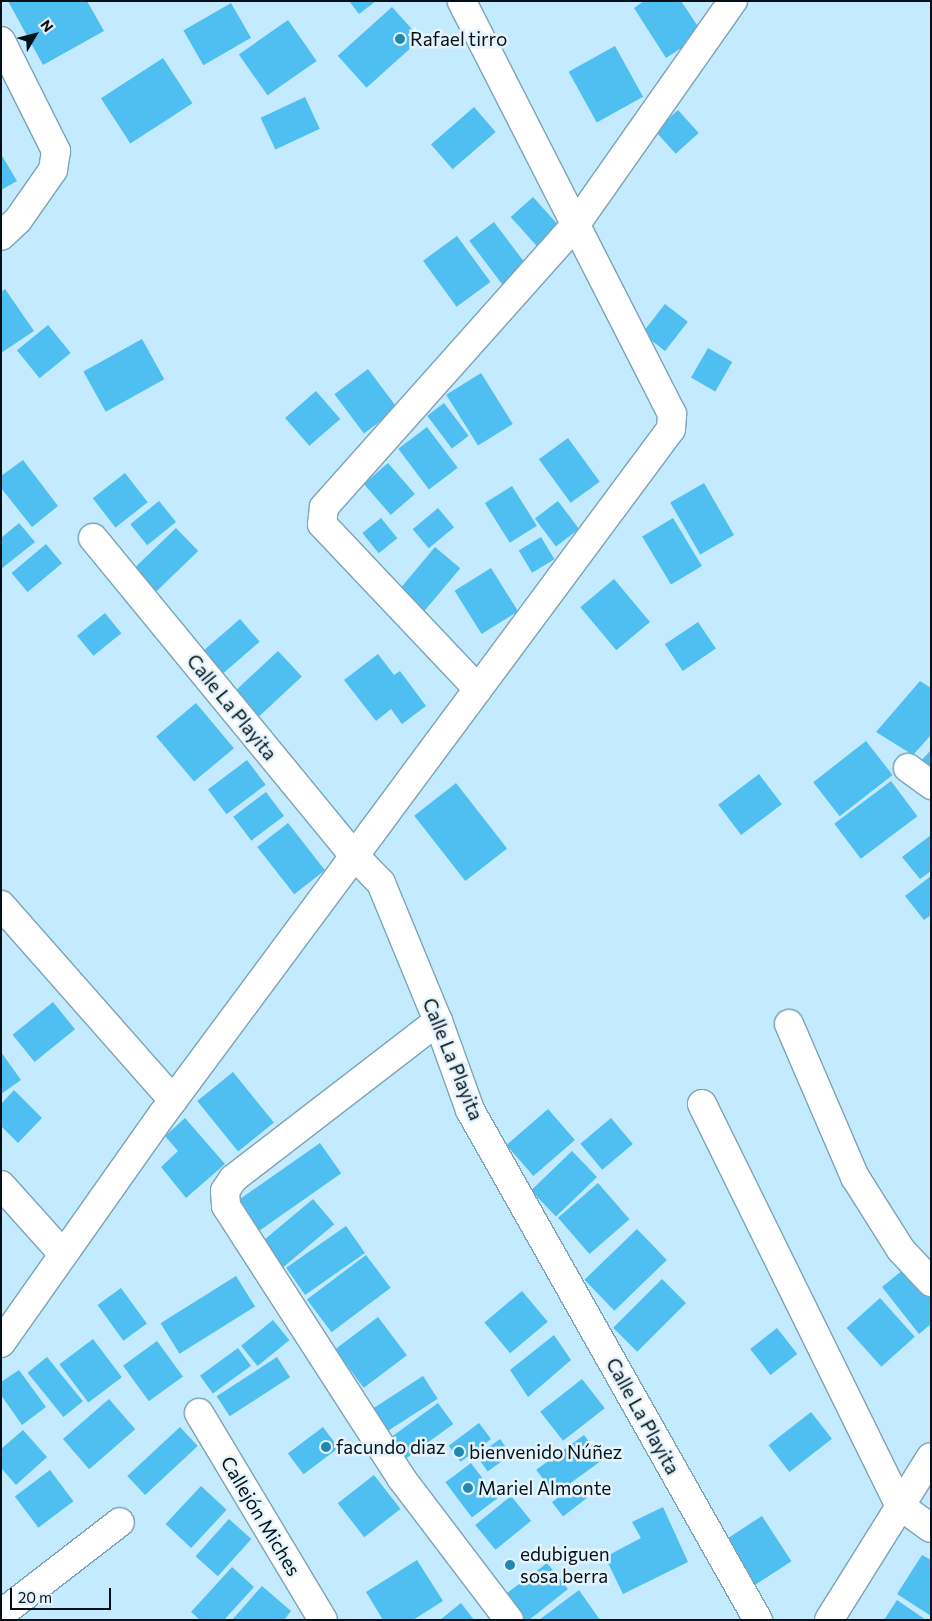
<!DOCTYPE html>
<html>
<head>
<meta charset="utf-8">
<style>
	body { margin:0 }
	#map { position:relative; width:932px; height:1621px; overflow:hidden; background:#c3eafe; font-family:Commissioner,sans-serif }
	div>[style] { position:absolute }
	.building>* { inset:0; background:#4ebff0; transform-origin:0 0 }
	.roads { filter:drop-shadow(1px 0 #7ea3b6) drop-shadow(-1px 0 #7ea3b6) drop-shadow(0 1px #7ea3b6) drop-shadow(0 -1px #7ea3b6) }
	.minor>* { height:28px; margin:-14px; padding:0 14px; transform-origin:14px; border-radius:14px; background:#fff }
	.dots>* { width:14px; height:14px; translate:-50% -50%; box-sizing:border-box; border:2px solid #e4f3fc; border-radius:50% }
	span { translate:-50% -50%; white-space:nowrap; text-align:center; line-height:1.15; -webkit-text-stroke:5px #e4f3fc; paint-order:stroke }
	.poi-label { font-size:19px; color:#041118 }
	.left { translate:0 -50%; text-align:left }
	.street-label { font-size:19px; color:#041118 }
	.frame { position:absolute; inset:0; border:2px solid #041118; pointer-events:none }
	.north { position:absolute; left:10px; top:10px; width:50px; height:50px; -webkit-text-stroke:4px #e4f3fc; paint-order:stroke; rotate:53deg; font-size:14px; font-weight:700; line-height:20px; text-align:center; color:#041118 }
	.north::after { content:''; display:block; margin:auto; width:18px; height:22px; background:#041118; clip-path:polygon(50% 0,100% 100%,50% 72%,0 100%) }
	.scale { position:absolute; left:10px; top:1588px; width:101px; height:22px; box-sizing:border-box; border:2px solid #041118; border-top:0; padding-left:6px; font-size:15px; line-height:18px; white-space:nowrap; color:#041118; -webkit-text-stroke:4px #e4f3fc; paint-order:stroke }
</style>
</head>
<body>
<div id="map">
	<div class="building">
		<i style="clip-path:polygon(8px 1px,87px 1px,104px 31px,43px 65px)"></i>
		<i style="clip-path:polygon(349px 1px,376px 1px,359px 14px)"></i>
		<i style="clip-path:polygon(644px 1px,681px 1px,703px 34px,666px 58px,634px 8px)"></i>
		<i style="left:231px;top:3px;width:40px;height:55px;rotate:60deg"></i>
		<i style="left:392px;top:7px;width:43px;height:73px;rotate:48deg"></i>
		<i style="left:288px;top:20px;width:50px;height:60px;rotate:55deg"></i>
		<i style="left:615px;top:46px;width:58px;height:53px;rotate:61deg"></i>
		<i style="left:163px;top:58px;width:54px;height:74px;rotate:57deg"></i>
		<i style="left:305px;top:97px;width:35px;height:49px;rotate:65deg"></i>
		<i style="left:474px;top:107px;width:33px;height:57px;rotate:49deg"></i>
		<i style="left:678px;top:110px;width:31px;height:31px;rotate:48deg"></i>
		<i style="clip-path:polygon(1px 154px,17px 181px,1px 190px)"></i>
		<i style="left:533px;top:197px;width:40px;height:30px;rotate:48deg"></i>
		<i style="left:494px;top:222px;width:55px;height:31px;rotate:53deg"></i>
		<i style="left:457px;top:236px;width:57px;height:42px;rotate:54deg"></i>
		<i style="clip-path:polygon(5px 289px,34px 331px,1px 353px,1px 292px)"></i>
		<i style="left:665px;top:304px;width:29px;height:37px;rotate:38deg"></i>
		<i style="left:48px;top:325px;width:36px;height:40px;rotate:51deg"></i>
		<i style="left:142px;top:339px;width:46px;height:67px;rotate:61deg"></i>
		<i style="left:708px;top:348px;width:28px;height:34px;rotate:30deg"></i>
		<i style="left:368px;top:369px;width:49px;height:42px;rotate:53deg"></i>
		<i style="left:481px;top:373px;width:60px;height:41px;rotate:58deg"></i>
		<i style="left:316px;top:391px;width:37px;height:41px;rotate:49deg"></i>
		<i style="left:444px;top:403px;width:41px;height:21px;rotate:53deg"></i>
		<i style="left:427px;top:427px;width:51px;height:36px;rotate:53deg"></i>
		<i style="left:568px;top:438px;width:54px;height:36px;rotate:54deg"></i>
		<i style="clip-path:polygon(23px 460px,58px 506px,32px 527px,1px 488px,1px 476px)"></i>
		<i style="left:388px;top:463px;width:41px;height:32px;rotate:49deg"></i>
		<i style="left:125px;top:473px;width:37px;height:41px;rotate:52deg"></i>
		<i style="left:704px;top:483px;width:60px;height:39px;rotate:60deg"></i>
		<i style="left:512px;top:486px;width:47px;height:32px;rotate:58deg"></i>
		<i style="left:159px;top:501px;width:27px;height:37px;rotate:51deg"></i>
		<i style="left:558px;top:501px;width:35px;height:29px;rotate:53deg"></i>
		<i style="left:438px;top:508px;width:25px;height:33px;rotate:50deg"></i>
		<i style="left:381px;top:518px;width:26px;height:24px;rotate:51deg"></i>
		<i style="left:673px;top:518px;width:56px;height:36px;rotate:59deg"></i>
		<i style="clip-path:polygon(19px 523px,35px 542px,1px 569px,1px 538px)"></i>
		<i style="left:176px;top:528px;width:32px;height:58px;rotate:46deg"></i>
		<i style="left:541px;top:537px;width:26px;height:26px;rotate:59deg"></i>
		<i style="left:46px;top:544px;width:25px;height:45px;rotate:50deg"></i>
		<i style="left:435px;top:547px;width:33px;height:56px;rotate:40deg"></i>
		<i style="left:491px;top:568px;width:51px;height:43px;rotate:58deg"></i>
		<i style="left:614px;top:579px;width:56px;height:44px;rotate:50deg"></i>
		<i style="left:105px;top:613px;width:26px;height:36px;rotate:51deg"></i>
		<i style="left:240px;top:619px;width:30px;height:52px;rotate:49deg"></i>
		<i style="left:698px;top:622px;width:32px;height:40px;rotate:56deg"></i>
		<i style="left:278px;top:651px;width:35px;height:59px;rotate:47deg"></i>
		<i style="clip-path:polygon(378px 654px,394px 675px,400px 671px,426px 706px,402px 724px,391px 709px,376px 721px,344px 680px)"></i>
		<i style="clip-path:polygon(920px 681px,931px 688px,931px 735px,913px 755px,876px 732px)"></i>
		<i style="left:196px;top:703px;width:59px;height:52px;rotate:50deg"></i>
		<i style="left:866px;top:741px;width:43px;height:67px;rotate:52deg"></i>
		<i style="clip-path:polygon(931px 750px,931px 771px,919px 763px)"></i>
		<i style="left:247px;top:760px;width:31px;height:49px;rotate:53deg"></i>
		<i style="left:759px;top:774px;width:38px;height:51px;rotate:53deg"></i>
		<i style="left:891px;top:781px;width:44px;height:71px;rotate:53deg"></i>
		<i style="left:456px;top:783px;width:83px;height:53px;rotate:52deg"></i>
		<i style="left:266px;top:792px;width:30px;height:41px;rotate:53deg"></i>
		<i style="left:288px;top:823px;width:60px;height:39px;rotate:52deg"></i>
		<i style="clip-path:polygon(931px 835px,931px 871px,920px 879px,902px 857px)"></i>
		<i style="clip-path:polygon(931px 876px,931px 915px,924px 920px,905px 896px)"></i>
		<i style="left:53px;top:1002px;width:35px;height:52px;rotate:51deg"></i>
		<i style="clip-path:polygon(1px 1052px,21px 1080px,1px 1094px)"></i>
		<i style="left:233px;top:1072px;width:65px;height:46px;rotate:51deg"></i>
		<i style="clip-path:polygon(14px 1090px,42px 1118px,18px 1143px,1px 1126px,1px 1104px)"></i>
		<i style="left:548px;top:1109px;width:41px;height:55px;rotate:49deg"></i>
		<i style="clip-path:polygon(185px 1118px,225px 1164px,186px 1198px,161px 1167px,178px 1151px,165px 1136px)"></i>
		<i style="left:611px;top:1118px;width:34px;height:40px;rotate:50deg"></i>
		<i style="left:320px;top:1143px;width:37px;height:103px;rotate:55deg"></i>
		<i style="left:572px;top:1151px;width:36px;height:57px;rotate:46deg"></i>
		<i style="left:598px;top:1183px;width:48px;height:53px;rotate:49deg"></i>
		<i style="left:313px;top:1199px;width:33px;height:69px;rotate:50deg"></i>
		<i style="left:346px;top:1226px;width:33px;height:73px;rotate:55deg"></i>
		<i style="left:637px;top:1229px;width:43px;height:73px;rotate:46deg"></i>
		<i style="left:366px;top:1255px;width:41px;height:74px;rotate:53deg"></i>
		<i style="clip-path:polygon(920px 1256px,931px 1269px,931px 1324px,919px 1334px,882px 1287px)"></i>
		<i style="left:236px;top:1276px;width:36px;height:89px;rotate:58deg"></i>
		<i style="left:662px;top:1279px;width:34px;height:69px;rotate:45deg"></i>
		<i style="left:121px;top:1288px;width:44px;height:29px;rotate:54deg"></i>
		<i style="left:522px;top:1291px;width:40px;height:49px;rotate:50deg"></i>
		<i style="left:880px;top:1298px;width:52px;height:45px;rotate:48deg"></i>
		<i style="left:378px;top:1317px;width:48px;height:54px;rotate:53deg"></i>
		<i style="left:273px;top:1320px;width:26px;height:41px;rotate:51deg"></i>
		<i style="left:777px;top:1328px;width:33px;height:34px;rotate:52deg"></i>
		<i style="clip-path:polygon(554px 1335px,571px 1360px,528px 1397px,510px 1370px)"></i>
		<i style="left:93px;top:1339px;width:48px;height:42px;rotate:53deg"></i>
		<i style="left:157px;top:1341px;width:44px;height:42px;rotate:54deg"></i>
		<i style="left:238px;top:1348px;width:22px;height:47px;rotate:54deg"></i>
		<i style="left:47px;top:1357px;width:57px;height:25px;rotate:51deg"></i>
		<i style="left:277px;top:1357px;width:24px;height:72px;rotate:57deg"></i>
		<i style="clip-path:polygon(19px 1370px,46px 1407px,22px 1425px,1px 1395px,1px 1382px)"></i>
		<i style="left:423px;top:1376px;width:27px;height:61px;rotate:57deg"></i>
		<i style="left:582px;top:1379px;width:37px;height:53px;rotate:52deg"></i>
		<i style="left:109px;top:1399px;width:40px;height:61px;rotate:49deg"></i>
		<i style="left:438px;top:1403px;width:26px;height:67px;rotate:54deg"></i>
		<i style="left:811px;top:1412px;width:34px;height:54px;rotate:52deg"></i>
		<i style="left:479px;top:1423px;width:20px;height:38px;rotate:53deg"></i>
		<i style="left:180px;top:1427px;width:26px;height:72px;rotate:47deg"></i>
		<i style="left:323px;top:1427px;width:26px;height:44px;rotate:53deg"></i>
		<i style="clip-path:polygon(23px 1430px,47px 1457px,16px 1485px,1px 1468px,1px 1449px)"></i>
		<i style="left:584px;top:1435px;width:31px;height:59px;rotate:54deg"></i>
		<i style="left:500px;top:1439px;width:19px;height:29px;rotate:54deg"></i>
		<i style="left:471px;top:1463px;width:44px;height:32px;rotate:53deg"></i>
		<i style="left:50px;top:1470px;width:39px;height:44px;rotate:53deg"></i>
		<i style="left:374px;top:1475px;width:43px;height:46px;rotate:52deg"></i>
		<i style="left:578px;top:1482px;width:18px;height:33px;rotate:52deg"></i>
		<i style="left:201px;top:1486px;width:35px;height:52px;rotate:43deg"></i>
		<i style="left:511px;top:1496px;width:32px;height:46px;rotate:51deg"></i>
		<i style="clip-path:polygon(663px 1507px,688px 1562px,623px 1594px,605px 1557px,641px 1538px,632px 1522px)"></i>
		<i style="left:762px;top:1516px;width:54px;height:45px;rotate:57deg"></i>
		<i style="left:229px;top:1519px;width:30px;height:50px;rotate:42deg"></i>
		<i style="clip-path:polygon(922px 1555px,931px 1560px,931px 1616px,897px 1594px)"></i>
		<i style="clip-path:polygon(417px 1560px,443px 1601px,413px 1620px,383px 1620px,366px 1592px)"></i>
		<i style="clip-path:polygon(547px 1563px,568px 1589px,529px 1620px,515px 1620px,499px 1599px)"></i>
		<i style="clip-path:polygon(232px 1567px,254px 1587px,224px 1620px,200px 1620px,191px 1612px)"></i>
		<i style="clip-path:polygon(262px 1586px,291px 1611px,284px 1620px,232px 1620px)"></i>
		<i style="clip-path:polygon(579px 1590px,600px 1620px,539px 1620px)"></i>
		<i style="clip-path:polygon(897px 1600px,926px 1620px,884px 1620px)"></i>
		<i style="clip-path:polygon(461px 1603px,474px 1620px,440px 1620px)"></i>
	</div>
	<div class="roads">
		<div class="minor">
			<i style="left:1px;top:41px;width:123px;rotate:63.4deg"></i>
			<i style="left:56px;top:151px;width:19px;rotate:99deg"></i>
			<i style="left:53px;top:170px;width:61px;rotate:125deg"></i>
			<i style="left:18px;top:220px;width:23px;rotate:137deg"></i>
			<i style="left:93px;top:538px;width:409px;rotate:50.6deg"></i>
			<i style="left:353px;top:854px;width:40px;rotate:46deg"></i>
			<i style="left:381px;top:883px;width:149px;rotate:67.6deg"></i>
			<i style="left:438px;top:1021px;width:95px;rotate:70.2deg"></i>
			<i style="left:470px;top:1110px;width:586px;rotate:60.55deg"></i>
			<i style="left:478px;top:689px;width:227px;rotate:-133.4deg"></i>
			<i style="left:322px;top:524px;width:17px;rotate:-83deg"></i>
			<i style="left:324px;top:507px;width:379px;rotate:-48.3deg"></i>
			<i style="left:576px;top:224px;width:273px;rotate:-54.9deg"></i>
			<i style="left:908px;top:768px;width:29px;rotate:36deg"></i>
			<i style="left:1px;top:905px;width:260px;rotate:48.6deg"></i>
			<i style="left:438px;top:1021px;width:259px;rotate:142.4deg"></i>
			<i style="left:233px;top:1179px;width:14px;rotate:124deg"></i>
			<i style="left:225px;top:1191px;width:15px;rotate:86deg"></i>
			<i style="left:226px;top:1206px;width:325px;rotate:57.2deg"></i>
			<i style="left:402px;top:1479px;width:177px;rotate:52.8deg"></i>
			<i style="left:789px;top:1024px;width:167px;rotate:66.7deg"></i>
			<i style="left:855px;top:1177px;width:86px;rotate:57.8deg"></i>
			<i style="left:901px;top:1250px;width:44px;rotate:46.8deg"></i>
			<i style="left:702px;top:1104px;width:447px;rotate:63.8deg"></i>
			<i style="left:899px;top:1505px;width:39px;rotate:36deg"></i>
			<i style="left:1px;top:1185px;width:93px;rotate:48.1deg"></i>
			<i style="left:1px;top:1343px;width:279px;rotate:-54.8deg"></i>
			<i style="left:162px;top:1115px;width:854px;rotate:-53.43deg"></i>
			<i style="left:671px;top:429px;width:15px;rotate:-86deg"></i>
			<i style="left:672px;top:414px;width:463px;rotate:-117deg"></i>
			<i style="left:199px;top:1413px;width:241px;rotate:59.1deg"></i>
			<i style="left:1px;top:1614px;width:150px;rotate:-37.7deg"></i>
			<i style="left:829px;top:1620px;width:192px;rotate:-58deg"></i>
		</div>
	</div>
	<div class="dots">
		<i style="left:400px;top:39px;background:#2189b1"></i>
		<i style="left:326px;top:1447px;background:#2189b1"></i>
		<i style="left:459px;top:1452px;background:#2189b1"></i>
		<i style="left:468px;top:1488px;background:#2189b1"></i>
		<i style="left:510px;top:1565px;background:#2189b1"></i>
	</div>
	<div class="poi-label">
		<span class="left" style="left:410px;top:39px">Rafael tirro</span>
		<span class="left" style="left:336px;top:1447px">facundo diaz</span>
		<span class="left" style="left:469px;top:1452px">bienvenido Núñez</span>
		<span class="left" style="left:478px;top:1488px">Mariel Almonte</span>
		<span class="left" style="left:520px;top:1565px">edubiguen<br>sosa berra</span>
	</div>
	<div class="street-label">
		<span style="left:232px;top:707px;rotate:51deg">Calle La Playita</span>
		<span style="left:453px;top:1059px;rotate:68deg">Calle La Playita</span>
		<span style="left:643px;top:1416px;rotate:61deg">Calle La Playita</span>
		<span style="left:261px;top:1516px;rotate:59deg">Callejón Miches</span>
	</div>
	<div class="frame"></div>
	<div class="north">N</div>
	<div class="scale">20 m</div>
</div>
</body>
</html>
